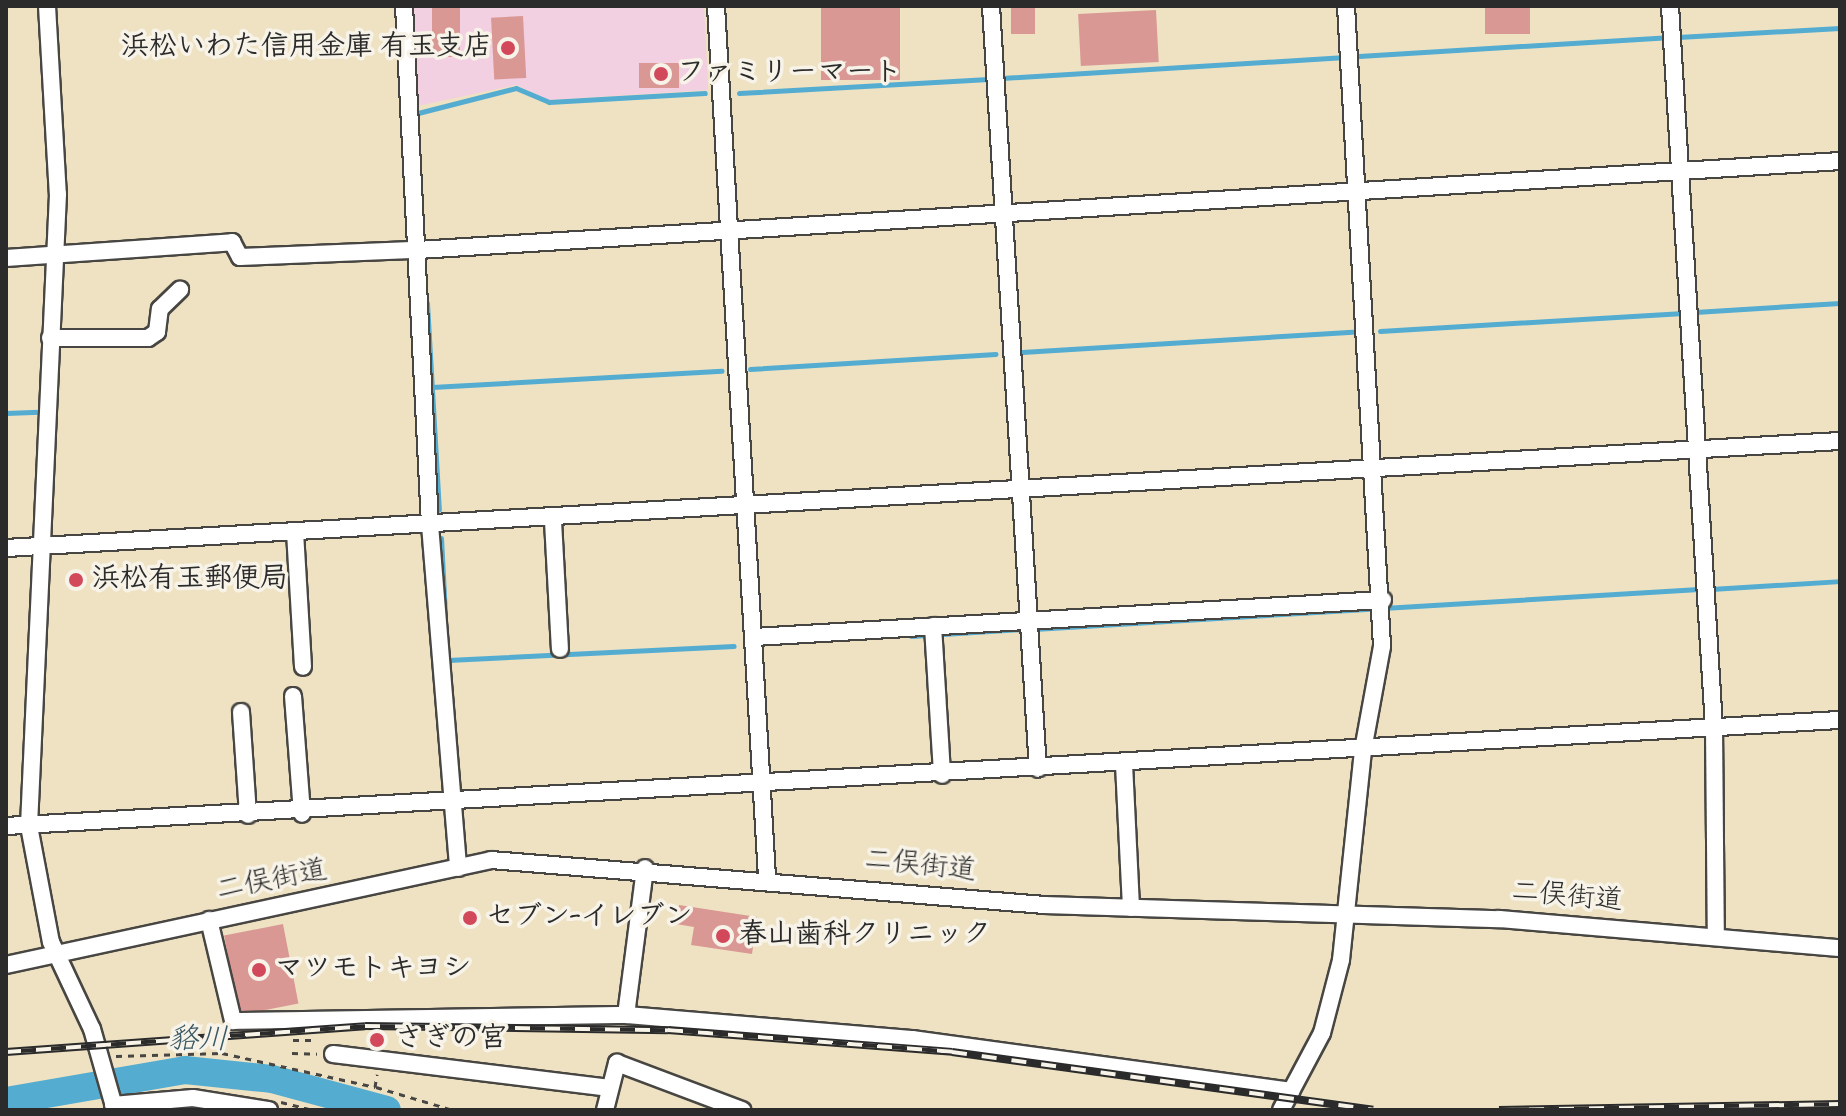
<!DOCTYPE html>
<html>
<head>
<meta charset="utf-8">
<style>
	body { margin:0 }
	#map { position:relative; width:1846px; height:1116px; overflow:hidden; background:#eee2c3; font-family:"Indie Flower","Klee One",sans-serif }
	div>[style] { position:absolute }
	.built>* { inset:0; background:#f2cfe1 }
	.stream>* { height:5px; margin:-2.5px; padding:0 2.5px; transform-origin:2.5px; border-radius:2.5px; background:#54acd1 }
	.river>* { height:28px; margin:-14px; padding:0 14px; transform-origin:14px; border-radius:14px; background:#54acd1 }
	.building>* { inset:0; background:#da9895; transform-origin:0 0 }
	.path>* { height:3px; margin-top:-1.5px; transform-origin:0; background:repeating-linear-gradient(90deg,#484642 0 6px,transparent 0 12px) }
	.roads { filter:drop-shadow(2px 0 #484642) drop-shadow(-2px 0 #484642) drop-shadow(0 2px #484642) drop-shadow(0 -2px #484642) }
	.minor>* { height:16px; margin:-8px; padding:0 8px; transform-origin:8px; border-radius:8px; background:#fff }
	.rail>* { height:8px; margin-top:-4px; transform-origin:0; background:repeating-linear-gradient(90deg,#f7f3e8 0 15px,#2b2b2b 0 30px); box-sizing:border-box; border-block:2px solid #2b2b2b }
	.dots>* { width:22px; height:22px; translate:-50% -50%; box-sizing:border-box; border:4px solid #f7f3e8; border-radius:50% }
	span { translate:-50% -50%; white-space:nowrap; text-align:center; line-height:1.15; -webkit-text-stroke:7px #f7f3e8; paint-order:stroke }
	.poi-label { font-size:28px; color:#2b2b2b; font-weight:700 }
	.right { translate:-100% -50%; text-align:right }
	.left { translate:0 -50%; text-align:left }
	.street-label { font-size:28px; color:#2b2b2b }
	.water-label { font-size:30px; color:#395865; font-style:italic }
	.frame { position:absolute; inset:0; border:8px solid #2b2b2b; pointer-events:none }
</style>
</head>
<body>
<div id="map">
	<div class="built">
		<i style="clip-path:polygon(408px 6px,704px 6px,708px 90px,549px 100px,516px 85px,413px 107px)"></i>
	</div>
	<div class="stream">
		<i style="left:1678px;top:37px;width:162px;rotate:-3.2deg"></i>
		<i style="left:1359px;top:56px;width:309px;rotate:-3.5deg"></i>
		<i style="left:1002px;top:78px;width:340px;rotate:-3.5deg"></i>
		<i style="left:739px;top:93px;width:250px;rotate:-3.2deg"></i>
		<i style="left:414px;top:114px;width:105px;rotate:-14.3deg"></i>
		<i style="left:516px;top:88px;width:36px;rotate:23deg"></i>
		<i style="left:549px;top:102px;width:156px;rotate:-3.3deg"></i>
		<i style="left:427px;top:303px;width:207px;rotate:86.7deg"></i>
		<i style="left:1695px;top:312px;width:145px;rotate:-3.6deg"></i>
		<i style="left:1380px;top:331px;width:304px;rotate:-3.4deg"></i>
		<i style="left:1022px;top:352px;width:331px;rotate:-3.5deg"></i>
		<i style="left:750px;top:369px;width:246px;rotate:-3.5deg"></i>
		<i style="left:432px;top:387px;width:290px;rotate:-3.2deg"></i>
		<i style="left:6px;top:413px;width:33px;rotate:-2deg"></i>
		<i style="left:441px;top:538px;width:76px;rotate:87deg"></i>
		<i style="left:1711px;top:589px;width:129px;rotate:-3.5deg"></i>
		<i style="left:1034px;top:629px;width:666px;rotate:-3.44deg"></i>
		<i style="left:911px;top:636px;width:111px;rotate:-3.6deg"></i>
		<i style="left:448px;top:660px;width:286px;rotate:-2.8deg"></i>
	</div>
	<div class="river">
		<i style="left:6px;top:1101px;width:182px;rotate:-9.8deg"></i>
		<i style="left:185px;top:1070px;width:87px;rotate:5.9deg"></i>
		<i style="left:272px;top:1079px;width:119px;rotate:15.1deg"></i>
	</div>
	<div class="building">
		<i style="left:432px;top:6px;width:28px;height:51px"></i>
		<i style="left:821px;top:6px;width:79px;height:74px"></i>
		<i style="left:1011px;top:6px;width:24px;height:28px"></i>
		<i style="left:1485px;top:6px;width:45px;height:28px"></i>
		<i style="left:1156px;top:10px;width:52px;height:78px;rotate:87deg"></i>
		<i style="left:523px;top:16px;width:62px;height:32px;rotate:87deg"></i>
		<i style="left:679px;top:63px;width:25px;height:40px;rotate:90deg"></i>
		<i style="clip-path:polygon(679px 905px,757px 917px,752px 954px,691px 945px,694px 927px,676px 924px)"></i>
		<i style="left:283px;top:924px;width:81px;height:60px;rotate:79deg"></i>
	</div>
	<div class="path">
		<i style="left:293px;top:1040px;width:24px"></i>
		<i style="left:292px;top:1053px;width:25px;rotate:2deg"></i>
		<i style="left:116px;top:1056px;width:106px;rotate:-1.6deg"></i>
		<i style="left:222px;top:1053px;width:157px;rotate:12.5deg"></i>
		<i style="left:375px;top:1087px;width:13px;rotate:-81deg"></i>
		<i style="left:376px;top:1087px;width:80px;rotate:16.6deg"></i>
		<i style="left:281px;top:1102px;width:32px;rotate:14deg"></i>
	</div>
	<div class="roads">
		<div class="minor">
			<i style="left:47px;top:6px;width:188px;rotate:86.7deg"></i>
			<i style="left:58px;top:194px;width:633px;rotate:92.63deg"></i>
			<i style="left:29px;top:826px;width:118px;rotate:79.3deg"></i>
			<i style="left:51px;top:942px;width:96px;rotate:64.8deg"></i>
			<i style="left:92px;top:1029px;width:84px;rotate:74.1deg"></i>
			<i style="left:404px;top:6px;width:520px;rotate:87.13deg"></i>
			<i style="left:430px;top:525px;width:344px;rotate:85.3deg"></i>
			<i style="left:716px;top:6px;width:873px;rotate:86.65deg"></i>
			<i style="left:991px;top:6px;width:764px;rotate:86.48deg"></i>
			<i style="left:1670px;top:6px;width:722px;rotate:86.51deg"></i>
			<i style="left:1714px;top:727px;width:210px;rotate:89.5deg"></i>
			<i style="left:6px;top:258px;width:227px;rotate:-4deg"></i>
			<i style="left:232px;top:242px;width:17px;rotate:62deg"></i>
			<i style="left:240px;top:257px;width:178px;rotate:-2.3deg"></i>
			<i style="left:418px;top:250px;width:1425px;rotate:-3.58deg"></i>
			<i style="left:50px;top:338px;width:98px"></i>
			<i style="left:148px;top:338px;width:11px;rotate:-34deg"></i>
			<i style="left:157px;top:332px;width:23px;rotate:-83deg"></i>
			<i style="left:160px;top:309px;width:28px;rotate:-44deg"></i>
			<i style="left:553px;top:521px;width:128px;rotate:86.9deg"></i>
			<i style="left:295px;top:532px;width:135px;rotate:86.6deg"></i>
			<i style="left:6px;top:548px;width:1837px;rotate:-3.34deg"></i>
			<i style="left:933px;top:626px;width:149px;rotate:86.5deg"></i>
			<i style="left:754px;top:637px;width:630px;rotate:-3.37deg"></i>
			<i style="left:293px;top:696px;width:118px;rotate:85.6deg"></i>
			<i style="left:241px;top:712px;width:103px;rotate:86.1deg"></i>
			<i style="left:1124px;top:764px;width:144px;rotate:87.2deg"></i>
			<i style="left:6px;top:826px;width:1837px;rotate:-3.31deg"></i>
			<i style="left:209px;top:920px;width:104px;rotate:76.6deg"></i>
			<i style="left:233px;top:1021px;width:393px;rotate:-0.9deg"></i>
			<i style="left:626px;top:1015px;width:148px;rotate:-82.6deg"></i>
			<i style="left:6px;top:965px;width:496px;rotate:-12.2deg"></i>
			<i style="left:491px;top:860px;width:555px;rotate:4.65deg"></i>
			<i style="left:1044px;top:905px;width:455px;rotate:1.8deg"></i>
			<i style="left:1499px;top:919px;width:342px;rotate:4.9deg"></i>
			<i style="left:626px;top:1015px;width:287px;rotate:4.8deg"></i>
			<i style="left:912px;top:1039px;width:383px;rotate:7.8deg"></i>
			<i style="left:333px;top:1054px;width:279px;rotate:7deg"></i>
			<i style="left:113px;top:1105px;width:80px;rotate:-5deg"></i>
			<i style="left:193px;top:1098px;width:77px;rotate:9deg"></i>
			<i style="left:605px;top:1110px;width:49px;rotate:-75.7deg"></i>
			<i style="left:617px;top:1063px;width:134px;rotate:20.6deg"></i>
			<i style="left:1281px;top:1110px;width:87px;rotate:-62deg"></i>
			<i style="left:1322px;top:1033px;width:75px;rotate:-75.4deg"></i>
			<i style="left:1341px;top:960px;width:211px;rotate:-84deg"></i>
			<i style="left:1363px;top:750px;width:106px;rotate:-79.6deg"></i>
			<i style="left:1382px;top:646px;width:641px;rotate:-93.22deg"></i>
		</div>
	</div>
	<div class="rail">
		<i style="left:6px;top:1052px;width:360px;rotate:-4.1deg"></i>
		<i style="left:365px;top:1026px;width:303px;rotate:0.8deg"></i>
		<i style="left:668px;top:1030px;width:285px;rotate:4.4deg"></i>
		<i style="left:952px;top:1052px;width:425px;rotate:7.8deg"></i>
		<i style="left:1499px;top:1110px;width:341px;rotate:-1deg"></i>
	</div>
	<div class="dots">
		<i style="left:508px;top:48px;background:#d1495b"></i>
		<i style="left:661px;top:74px;background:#d1495b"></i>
		<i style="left:76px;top:580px;background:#d1495b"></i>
		<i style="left:470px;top:918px;background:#d1495b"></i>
		<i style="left:723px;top:936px;background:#d1495b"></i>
		<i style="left:259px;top:970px;background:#d1495b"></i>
		<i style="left:377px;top:1040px;background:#d1495b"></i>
	</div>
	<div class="poi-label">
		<span class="right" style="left:492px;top:48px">浜松いわた信用金庫 有玉支店</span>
		<span class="left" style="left:677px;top:74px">ファミリーマート</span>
		<span class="left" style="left:92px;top:580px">浜松有玉郵便局</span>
		<span class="left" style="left:486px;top:918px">セブン-イレブン</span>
		<span class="left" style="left:739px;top:936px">春山歯科クリニック</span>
		<span class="left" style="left:275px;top:970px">マツモトキヨシ</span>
		<span class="left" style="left:395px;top:1040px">さぎの宮</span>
	</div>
	<div class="street-label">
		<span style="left:920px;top:867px;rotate:6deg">二俣街道</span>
		<span style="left:272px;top:882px;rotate:-11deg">二俣街道</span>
		<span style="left:1567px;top:898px;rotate:5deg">二俣街道</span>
	</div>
	<div class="water-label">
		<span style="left:198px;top:1041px;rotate:1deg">貉川</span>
	</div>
	<div class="frame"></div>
</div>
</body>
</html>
